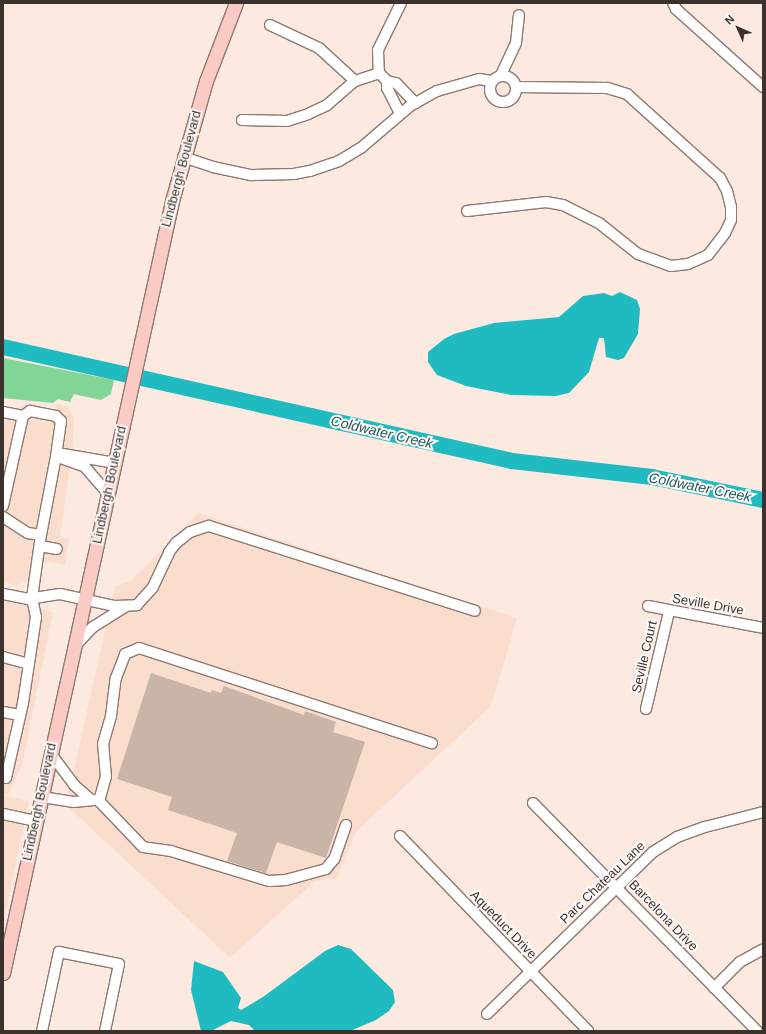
<!DOCTYPE html>
<html>
<head>
<meta charset="utf-8">
<style>
	body { margin:0 }
	#map { position:relative; width:766px; height:1034px; overflow:hidden; background:#fceae1; font-family:Arial,sans-serif }
	div>[style] { position:absolute }
	.built>* { inset:0; background:#fbddce }
	.forest>* { inset:0; background:#83d497 }
	.water>* { inset:0; background:#20bbc0 }
	.river>* { height:16px; margin:-8px; padding:0 8px; transform-origin:8px; border-radius:8px; background:#20bbc0 }
	.building>* { inset:0; background:#c9b4a8 }
	.roads { filter:drop-shadow(1px 0 #8e7970) drop-shadow(-1px 0 #8e7970) drop-shadow(0 1px #8e7970) drop-shadow(0 -1px #8e7970) }
	.minor>* { height:10px; margin:-5px; padding:0 5px; transform-origin:5px; border-radius:5px; background:#fff }
	.minor>.ring { margin:-5px; padding:0; box-sizing:content-box; background:none; border:10px solid #fff; border-radius:50% }
	.major>* { height:13px; margin:-6.5px; padding:0 6.5px; transform-origin:6.5px; border-radius:6.5px; background:#fbcac5 }
	span { translate:-50% -50%; white-space:nowrap; text-align:center; line-height:1.15; -webkit-text-stroke:4px #fffaf8; paint-order:stroke }
	.street-label { font-size:13px; color:#3b322e }
	.water-label { font-size:14px; color:#1f595b; font-style:italic }
	.frame { position:absolute; inset:0; border:4px solid #3b322e; pointer-events:none }
	.north { position:absolute; left:718px; top:8px; width:40px; height:40px; -webkit-text-stroke:3px #fffaf8; paint-order:stroke; rotate:315deg; font-size:11px; font-weight:700; line-height:16px; text-align:center; color:#3b322e }
	.north::after { content:''; display:block; margin:auto; width:14px; height:18px; background:#3b322e; clip-path:polygon(50% 0,100% 100%,50% 72%,0 100%) }
</style>
</head>
<body>
<div id="map">
	<div class="built">
		<i style="clip-path:polygon(57px 403px,68px 408px,74px 418px,72px 453px,60px 538px,69px 539px,65px 565px,45px 561px,31px 580px,15px 586px,3px 581px,3px 410px,13px 410px,26px 404px,55px 410px)"></i>
		<i style="clip-path:polygon(198px 513px,517px 618px,491px 706px,356px 832px,337px 878px,315px 881px,230px 958px,66px 805px,115px 586px,131px 581px)"></i>
		<i style="clip-path:polygon(3px 599px,53px 612px,22px 766px,8px 795px,3px 793px)"></i>
		<i style="clip-path:polygon(3px 796px,29px 801px,3px 925px)"></i>
	</div>
	<div class="forest">
		<i style="clip-path:polygon(3px 358px,114px 380px,111px 394px,101px 400px,74px 394px,70px 402px,58px 399px,53px 403px,3px 398px)"></i>
	</div>
	<div class="water">
		<i style="clip-path:polygon(620px 292px,637px 300px,640px 309px,638px 334px,624px 358px,618px 360px,606px 357px,604px 338px,599px 338px,589px 372px,569px 393px,556px 396px,511px 395px,466px 386px,437px 375px,428px 362px,428px 352px,444px 339px,454px 334px,494px 323px,559px 317px,583px 296px,604px 293px,612px 296px)"></i>
		<i style="clip-path:polygon(338px 945px,351px 949px,393px 990px,395px 1002px,389px 1011px,376px 1020px,350px 1031px,255px 1031px,249px 1025px,231px 1021px,211px 1031px,201px 1031px,191px 990px,194px 961px,223px 972px,241px 998px,238px 1008px,241px 1010px,263px 997px,325px 951px)"></i>
	</div>
	<div class="river">
		<i style="left:3px;top:347px;width:522px;rotate:12.62deg"></i>
		<i style="left:512px;top:461px;width:141px;rotate:6.5deg"></i>
		<i style="left:652px;top:477px;width:113px;rotate:11.7deg"></i>
	</div>
	<div class="building">
		<i style="clip-path:polygon(151px 673px,211px 693px,212px 690px,221px 693px,224px 686px,304px 715px,305px 711px,336px 722px,333px 732px,365px 742px,326px 858px,277px 842px,266px 873px,227px 861px,237px 833px,168px 810px,172px 797px,117px 779px)"></i>
	</div>
	<div class="roads">
		<div class="minor">
			<i style="left:401px;top:3px;width:52px;rotate:116.1deg"></i>
			<i style="left:378px;top:50px;width:23px;rotate:88deg"></i>
			<i style="left:379px;top:73px;width:11px;rotate:45deg"></i>
			<i style="left:387px;top:81px;width:9px;rotate:13deg"></i>
			<i style="left:396px;top:83px;width:28px;rotate:46deg"></i>
			<i style="left:673px;top:3px;width:7px;rotate:63deg"></i>
			<i style="left:676px;top:9px;width:117px;rotate:41.9deg"></i>
			<i style="left:270px;top:25px;width:54px;rotate:25.1deg"></i>
			<i style="left:319px;top:48px;width:49px;rotate:42.5deg"></i>
			<i style="left:501px;top:75px;width:35px;rotate:-65deg"></i>
			<i style="left:516px;top:43px;width:28px;rotate:-84deg"></i>
			<i class="ring" style="left:490px;top:76px;width:16px;height:16px"></i>
			<i style="left:387px;top:81px;width:7px;rotate:90deg"></i>
			<i style="left:387px;top:88px;width:29px;rotate:63deg"></i>
			<i style="left:242px;top:120px;width:45px;rotate:1.3deg"></i>
			<i style="left:287px;top:121px;width:22px;rotate:-18deg"></i>
			<i style="left:308px;top:114px;width:21px;rotate:-25deg"></i>
			<i style="left:327px;top:105px;width:37px;rotate:-41deg"></i>
			<i style="left:355px;top:81px;width:25px;rotate:-18deg"></i>
			<i style="left:183px;top:157px;width:32px;rotate:18deg"></i>
			<i style="left:213px;top:167px;width:40px;rotate:12deg"></i>
			<i style="left:252px;top:175px;width:42px;rotate:-1.4deg"></i>
			<i style="left:294px;top:174px;width:16px;rotate:-11deg"></i>
			<i style="left:310px;top:171px;width:31px;rotate:-19deg"></i>
			<i style="left:339px;top:161px;width:27px;rotate:-31deg"></i>
			<i style="left:362px;top:147px;width:63px;rotate:-40.5deg"></i>
			<i style="left:410px;top:106px;width:31px;rotate:-29deg"></i>
			<i style="left:437px;top:91px;width:44px;rotate:-15.9deg"></i>
			<i style="left:479px;top:79px;width:13px;rotate:9deg"></i>
			<i style="left:467px;top:211px;width:80px;rotate:-6.5deg"></i>
			<i style="left:546px;top:202px;width:17px;rotate:10deg"></i>
			<i style="left:563px;top:205px;width:40px;rotate:26.6deg"></i>
			<i style="left:599px;top:223px;width:50px;rotate:38.5deg"></i>
			<i style="left:638px;top:254px;width:35px;rotate:20deg"></i>
			<i style="left:671px;top:266px;width:17px;rotate:-7deg"></i>
			<i style="left:688px;top:264px;width:22px;rotate:-24deg"></i>
			<i style="left:708px;top:255px;width:28px;rotate:-52deg"></i>
			<i style="left:725px;top:233px;width:14px;rotate:-65deg"></i>
			<i style="left:731px;top:220px;width:13px;rotate:-90deg"></i>
			<i style="left:731px;top:207px;width:16px;rotate:-104deg"></i>
			<i style="left:727px;top:191px;width:15px;rotate:-118deg"></i>
			<i style="left:720px;top:178px;width:125px;rotate:-137.9deg"></i>
			<i style="left:627px;top:94px;width:21px;rotate:-163deg"></i>
			<i style="left:607px;top:88px;width:91px;rotate:-179.4deg"></i>
			<i style="left:3px;top:412px;width:20px;rotate:11deg"></i>
			<i style="left:58px;top:457px;width:29px;rotate:20deg"></i>
			<i style="left:85px;top:467px;width:35px;rotate:49deg"></i>
			<i style="left:3px;top:506px;width:92px;rotate:-77.5deg"></i>
			<i style="left:23px;top:416px;width:9px;rotate:-36deg"></i>
			<i style="left:30px;top:411px;width:26px;rotate:11deg"></i>
			<i style="left:56px;top:416px;width:7px;rotate:45deg"></i>
			<i style="left:61px;top:421px;width:35px;rotate:98deg"></i>
			<i style="left:3px;top:517px;width:30px;rotate:33deg"></i>
			<i style="left:28px;top:533px;width:13px;rotate:9deg"></i>
			<i style="left:41px;top:535px;width:80px;rotate:-79.2deg"></i>
			<i style="left:56px;top:456px;width:7px;rotate:-16deg"></i>
			<i style="left:63px;top:454px;width:53px;rotate:9.8deg"></i>
			<i style="left:40px;top:546px;width:17px;rotate:10deg"></i>
			<i style="left:3px;top:594px;width:25px;rotate:11deg"></i>
			<i style="left:28px;top:599px;width:32px;rotate:-9deg"></i>
			<i style="left:60px;top:594px;width:55px;rotate:12.5deg"></i>
			<i style="left:114px;top:606px;width:23px;rotate:-2deg"></i>
			<i style="left:137px;top:605px;width:24px;rotate:-48deg"></i>
			<i style="left:153px;top:587px;width:38px;rotate:-65deg"></i>
			<i style="left:169px;top:552px;width:11px;rotate:-52deg"></i>
			<i style="left:176px;top:543px;width:18px;rotate:-38deg"></i>
			<i style="left:190px;top:532px;width:20px;rotate:-18deg"></i>
			<i style="left:209px;top:526px;width:279px;rotate:17.7deg"></i>
			<i style="left:648px;top:606px;width:117px;rotate:10.8deg"></i>
			<i style="left:75px;top:646px;width:26px;rotate:-47deg"></i>
			<i style="left:93px;top:627px;width:38px;rotate:-32deg"></i>
			<i style="left:3px;top:657px;width:27px;rotate:15deg"></i>
			<i style="left:646px;top:709px;width:100px;rotate:-76.7deg"></i>
			<i style="left:3px;top:712px;width:17px;rotate:10deg"></i>
			<i style="left:51px;top:754px;width:39px;rotate:53deg"></i>
			<i style="left:74px;top:785px;width:20px;rotate:41deg"></i>
			<i style="left:6px;top:778px;width:77px;rotate:-77.2deg"></i>
			<i style="left:23px;top:703px;width:87px;rotate:-81.4deg"></i>
			<i style="left:36px;top:617px;width:19px;rotate:-102deg"></i>
			<i style="left:32px;top:598px;width:64px;rotate:-81.9deg"></i>
			<i style="left:42px;top:797px;width:32px;rotate:9deg"></i>
			<i style="left:74px;top:802px;width:20px;rotate:-6deg"></i>
			<i style="left:533px;top:803px;width:320px;rotate:45.5deg"></i>
			<i style="left:3px;top:814px;width:34px;rotate:12deg"></i>
			<i style="left:346px;top:825px;width:36px;rotate:109deg"></i>
			<i style="left:334px;top:859px;width:13px;rotate:129deg"></i>
			<i style="left:326px;top:869px;width:41px;rotate:164.6deg"></i>
			<i style="left:286px;top:880px;width:17px;rotate:177deg"></i>
			<i style="left:269px;top:881px;width:102px;rotate:-163deg"></i>
			<i style="left:171px;top:851px;width:28px;rotate:-172deg"></i>
			<i style="left:143px;top:847px;width:64px;rotate:-133.7deg"></i>
			<i style="left:99px;top:801px;width:25px;rotate:-74deg"></i>
			<i style="left:106px;top:777px;width:33px;rotate:-95deg"></i>
			<i style="left:103px;top:744px;width:29px;rotate:-74deg"></i>
			<i style="left:111px;top:716px;width:38px;rotate:-83deg"></i>
			<i style="left:116px;top:678px;width:26px;rotate:-69deg"></i>
			<i style="left:125px;top:654px;width:15px;rotate:-23deg"></i>
			<i style="left:139px;top:648px;width:308px;rotate:18deg"></i>
			<i style="left:400px;top:836px;width:271px;rotate:46deg"></i>
			<i style="left:714px;top:988px;width:37px;rotate:-45deg"></i>
			<i style="left:740px;top:962px;width:26px;rotate:-29deg"></i>
			<i style="left:487px;top:1014px;width:232px;rotate:-44.3deg"></i>
			<i style="left:653px;top:852px;width:28px;rotate:-32deg"></i>
			<i style="left:677px;top:837px;width:30px;rotate:-20deg"></i>
			<i style="left:705px;top:827px;width:60px;rotate:-14.5deg"></i>
			<i style="left:42px;top:1031px;width:81px;rotate:-77.9deg"></i>
			<i style="left:59px;top:952px;width:61px;rotate:11.3deg"></i>
			<i style="left:119px;top:964px;width:68px;rotate:101.8deg"></i>
		</div>
		<div class="major">
			<i style="left:3px;top:973px;width:790px;rotate:-77.65deg"></i>
			<i style="left:172px;top:201px;width:125px;rotate:-74.2deg"></i>
			<i style="left:206px;top:81px;width:84px;rotate:-69deg"></i>
		</div>
	</div>
	<div class="street-label">
		<span style="left:182px;top:169px;rotate:-75deg">Lindbergh Boulevard</span>
		<span style="left:110px;top:485px;rotate:-78deg">Lindbergh Boulevard</span>
		<span style="left:708px;top:605px;rotate:10deg">Seville Drive</span>
		<span style="left:645px;top:657px;rotate:-77deg">Seville Court</span>
		<span style="left:40px;top:802px;rotate:-78deg">Lindbergh Boulevard</span>
		<span style="left:603px;top:883px;rotate:-44deg">Parc Chateau Lane</span>
		<span style="left:663px;top:916px;rotate:46deg">Barcelona Drive</span>
		<span style="left:503px;top:925px;rotate:46deg">Aqueduct Drive</span>
	</div>
	<div class="water-label">
		<span style="left:382px;top:432px;rotate:13deg">Coldwater Creek</span>
		<span style="left:700px;top:487px;rotate:11deg">Coldwater Creek</span>
	</div>
	<div class="frame"></div>
	<div class="north">N</div>
</div>
</body>
</html>
